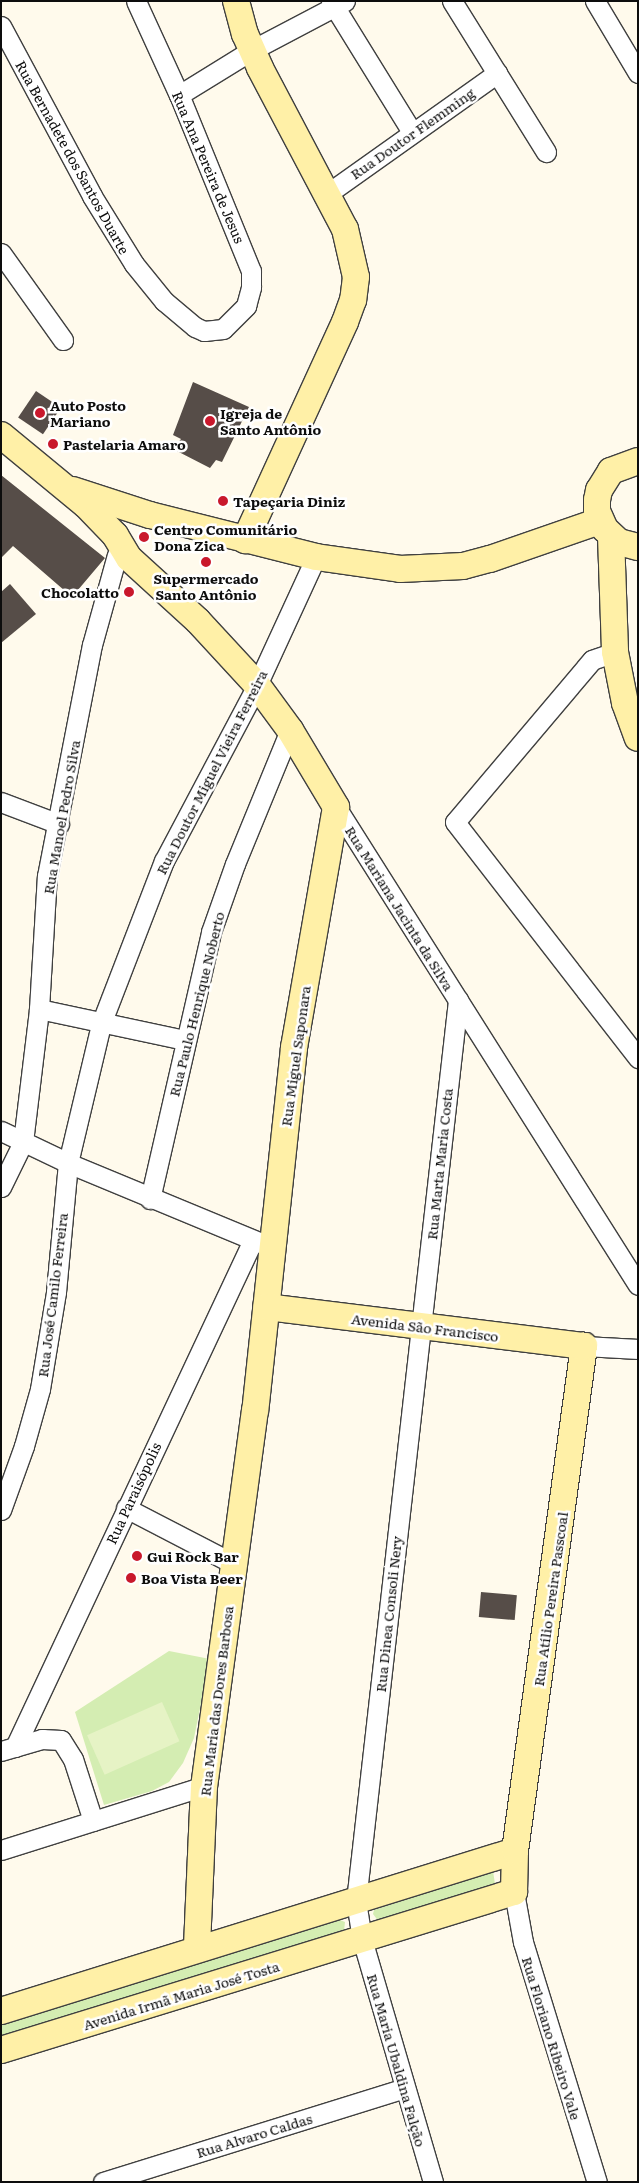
<!DOCTYPE html>
<html>
<head>
<meta charset="utf-8">
<style>
	body { margin:0 }
	#map { position:relative; width:639px; height:2183px; overflow:hidden; background:#fffaec; font-family:Literata,serif }
	div>[style] { position:absolute }
	.green>* { inset:0; background:#d4edb2 }
	.pitch>* { inset:0; background:#e6f3c5; transform-origin:0 0 }
	.building>* { inset:0; background:#564d48; transform-origin:0 0 }
	.roads { filter:drop-shadow(1px 0 #404040) drop-shadow(-1px 0 #404040) drop-shadow(0 1px #404040) drop-shadow(0 -1px #404040) }
	.street>* { height:19px; margin:-9.5px; padding:0 9.5px; transform-origin:9.5px; border-radius:9.5px; background:#fff }
	.secondary>* { height:26px; margin:-13px; padding:0 13px; transform-origin:13px; border-radius:13px; background:#fff0a7 }
	.dots>* { width:14px; height:14px; translate:-50% -50%; box-sizing:border-box; border:2px solid #fff; border-radius:50% }
	span { translate:-50% -50%; white-space:nowrap; text-align:center; line-height:1.15; -webkit-text-stroke:5px #fff; paint-order:stroke }
	.street-label { font-size:14px; color:#0d0d0d }
	.poi-label { font-size:14px; color:#0d0d0d; font-weight:700 }
	.left { translate:0 -50%; text-align:left }
	.right { translate:-100% -50%; text-align:right }
	.frame { position:absolute; inset:0; border:2px solid #0d0d0d; pointer-events:none }
</style>
</head>
<body>
<div id="map">
	<div class="green">
		<i style="clip-path:polygon(169px 1651px,210px 1659px,194px 1738px,183px 1763px,169px 1782px,152px 1791px,104px 1805px,75px 1712px)"></i>
		<i style="clip-path:polygon(493px 1871px,495px 1884px,379px 1922px,373px 1914px,374px 1910px)"></i>
		<i style="clip-path:polygon(340px 1920px,345px 1922px,344px 1931px,1px 2037px,1px 2024px)"></i>
	</div>
	<div class="pitch">
		<i style="left:162px;top:1702px;width:43px;height:82px;rotate:66deg"></i>
	</div>
	<div class="building">
		<i style="clip-path:polygon(193px 382px,249px 407px,222px 462px,216px 460px,210px 468px,173px 449px,181px 439px,173px 435px)"></i>
		<i style="left:36px;top:391px;width:30px;height:32px;rotate:34deg"></i>
		<i style="clip-path:polygon(1px 475px,105px 558px,72px 597px,13px 546px,1px 558px)"></i>
		<i style="clip-path:polygon(10px 584px,36px 614px,1px 643px,1px 592px)"></i>
		<i style="left:481px;top:1592px;width:36px;height:25px;rotate:5deg"></i>
	</div>
	<div class="roads">
		<div class="street">
			<i style="left:331px;top:1px;width:154px;rotate:58.3deg"></i>
			<i style="left:452px;top:1px;width:178px;rotate:58.1deg"></i>
			<i style="left:595px;top:1px;width:84px;rotate:59.2deg"></i>
			<i style="left:1px;top:26px;width:193px;rotate:61.8deg"></i>
			<i style="left:92px;top:196px;width:80px;rotate:58.3deg"></i>
			<i style="left:134px;top:264px;width:48px;rotate:51deg"></i>
			<i style="left:164px;top:301px;width:40px;rotate:40deg"></i>
			<i style="left:195px;top:327px;width:10px;rotate:24deg"></i>
			<i style="left:204px;top:331px;width:19px;rotate:-6deg"></i>
			<i style="left:223px;top:329px;width:33px;rotate:-45deg"></i>
			<i style="left:246px;top:306px;width:20px;rotate:-75deg"></i>
			<i style="left:251px;top:287px;width:16px;rotate:-90deg"></i>
			<i style="left:251px;top:271px;width:190px;rotate:-112.2deg"></i>
			<i style="left:179px;top:95px;width:103px;rotate:-114.6deg"></i>
			<i style="left:179px;top:95px;width:86px;rotate:-31.7deg"></i>
			<i style="left:252px;top:50px;width:105px;rotate:-27.8deg"></i>
			<i style="left:327px;top:194px;width:209px;rotate:-35.4deg"></i>
			<i style="left:1px;top:253px;width:107px;rotate:54.5deg"></i>
			<i style="left:615px;top:652px;width:24px;rotate:161deg"></i>
			<i style="left:592px;top:660px;width:212px;rotate:130.2deg"></i>
			<i style="left:455px;top:822px;width:299px;rotate:52.2deg"></i>
			<i style="left:1px;top:802px;width:62px;rotate:20.8deg"></i>
			<i style="left:336px;top:807px;width:565px;rotate:57.72deg"></i>
			<i style="left:39px;top:1009px;width:149px;rotate:12deg"></i>
			<i style="left:1px;top:1131px;width:74px;rotate:25.5deg"></i>
			<i style="left:68px;top:1163px;width:212px;rotate:22.5deg"></i>
			<i style="left:1px;top:1187px;width:50px;rotate:-63.9deg"></i>
			<i style="left:23px;top:1142px;width:134px;rotate:-83.1deg"></i>
			<i style="left:39px;top:1009px;width:133px;rotate:-86.6deg"></i>
			<i style="left:47px;top:876px;width:235px;rotate:-79deg"></i>
			<i style="left:92px;top:645px;width:93px;rotate:-74.5deg"></i>
			<i style="left:150px;top:1199px;width:274px;rotate:-77.1deg"></i>
			<i style="left:211px;top:932px;width:72px;rotate:-70.6deg"></i>
			<i style="left:235px;top:864px;width:145px;rotate:-67.7deg"></i>
			<i style="left:584px;top:1346px;width:54px;rotate:3.2deg"></i>
			<i style="left:126px;top:1508px;width:122px;rotate:27.4deg"></i>
			<i style="left:1px;top:1510px;width:68px;rotate:-70.2deg"></i>
			<i style="left:24px;top:1446px;width:59px;rotate:-74.3deg"></i>
			<i style="left:40px;top:1389px;width:98px;rotate:-80.6deg"></i>
			<i style="left:56px;top:1292px;width:130px;rotate:-84.7deg"></i>
			<i style="left:68px;top:1163px;width:143px;rotate:-76.6deg"></i>
			<i style="left:101px;top:1024px;width:175px;rotate:-68.9deg"></i>
			<i style="left:164px;top:861px;width:199px;rotate:-62.1deg"></i>
			<i style="left:257px;top:685px;width:141px;rotate:-65.3deg"></i>
			<i style="left:15px;top:1747px;width:560px;rotate:-64.85deg"></i>
			<i style="left:1px;top:1751px;width:43px;rotate:-16.3deg"></i>
			<i style="left:42px;top:1739px;width:19px;rotate:3deg"></i>
			<i style="left:61px;top:1740px;width:22px;rotate:58deg"></i>
			<i style="left:73px;top:1759px;width:65px;rotate:72.1deg"></i>
			<i style="left:1px;top:1850px;width:213px;rotate:-17.5deg"></i>
			<i style="left:514px;top:1892px;width:51px;rotate:79.8deg"></i>
			<i style="left:523px;top:1942px;width:251px;rotate:72.9deg"></i>
			<i style="left:103px;top:2182px;width:316px;rotate:-17.3deg"></i>
			<i style="left:433px;top:2182px;width:253px;rotate:-106.3deg"></i>
			<i style="left:362px;top:1939px;width:38px;rotate:-99deg"></i>
			<i style="left:356px;top:1901px;width:907px;rotate:-83.54deg"></i>
		</div>
		<div class="secondary">
			<i style="left:236px;top:1px;width:34px;rotate:75deg"></i>
			<i style="left:245px;top:34px;width:37px;rotate:66deg"></i>
			<i style="left:260px;top:68px;width:182px;rotate:62.2deg"></i>
			<i style="left:345px;top:229px;width:49px;rotate:77.1deg"></i>
			<i style="left:356px;top:277px;width:23px;rotate:97deg"></i>
			<i style="left:353px;top:300px;width:23px;rotate:110deg"></i>
			<i style="left:345px;top:322px;width:240px;rotate:114.6deg"></i>
			<i style="left:1px;top:435px;width:110px;rotate:39.5deg"></i>
			<i style="left:86px;top:505px;width:42px;rotate:46deg"></i>
			<i style="left:115px;top:535px;width:27px;rotate:59deg"></i>
			<i style="left:129px;top:558px;width:93px;rotate:42.4deg"></i>
			<i style="left:198px;top:621px;width:87px;rotate:47.3deg"></i>
			<i style="left:257px;top:685px;width:56px;rotate:53.7deg"></i>
			<i style="left:290px;top:730px;width:90px;rotate:59.1deg"></i>
			<i style="left:336px;top:807px;width:245px;rotate:99.9deg"></i>
			<i style="left:294px;top:1048px;width:364px;rotate:96.1deg"></i>
			<i style="left:255px;top:1410px;width:379px;rotate:97.7deg"></i>
			<i style="left:204px;top:1786px;width:162px;rotate:92.5deg"></i>
			<i style="left:638px;top:461px;width:29px;rotate:160deg"></i>
			<i style="left:611px;top:471px;width:22px;rotate:122deg"></i>
			<i style="left:599px;top:490px;width:10px;rotate:101deg"></i>
			<i style="left:597px;top:500px;width:11px;rotate:90deg"></i>
			<i style="left:597px;top:511px;width:20px;rotate:66deg"></i>
			<i style="left:605px;top:529px;width:19px;rotate:43deg"></i>
			<i style="left:619px;top:542px;width:20px;rotate:15deg"></i>
			<i style="left:73px;top:490px;width:81px;rotate:18deg"></i>
			<i style="left:150px;top:515px;width:171px;rotate:14.2deg"></i>
			<i style="left:316px;top:557px;width:85px;rotate:8.1deg"></i>
			<i style="left:400px;top:569px;width:63px;rotate:-2.7deg"></i>
			<i style="left:463px;top:566px;width:28px;rotate:-15deg"></i>
			<i style="left:490px;top:559px;width:116px;rotate:-19.1deg"></i>
			<i style="left:611px;top:536px;width:116px;rotate:88deg"></i>
			<i style="left:615px;top:652px;width:52px;rotate:78.9deg"></i>
			<i style="left:625px;top:703px;width:37px;rotate:70deg"></i>
			<i style="left:1px;top:2011px;width:538px;rotate:-17.29deg"></i>
			<i style="left:1px;top:2050px;width:537px;rotate:-17.12deg"></i>
			<i style="left:514px;top:1892px;width:41px;rotate:-88.6deg"></i>
			<i style="left:515px;top:1851px;width:510px;rotate:-82.22deg"></i>
			<i style="left:584px;top:1346px;width:320px;rotate:-173deg"></i>
		</div>
	</div>
	<div class="dots">
		<i style="left:40px;top:413px;background:#c9182c"></i>
		<i style="left:210px;top:421px;background:#c9182c"></i>
		<i style="left:53px;top:444px;background:#c9182c"></i>
		<i style="left:223px;top:501px;background:#c9182c"></i>
		<i style="left:144px;top:537px;background:#c9182c"></i>
		<i style="left:206px;top:562px;background:#c9182c"></i>
		<i style="left:129px;top:592px;background:#c9182c"></i>
		<i style="left:137px;top:1556px;background:#c9182c"></i>
		<i style="left:131px;top:1578px;background:#c9182c"></i>
	</div>
	<div class="street-label">
		<span style="left:412px;top:133px;rotate:-35deg">Rua Doutor Flemming</span>
		<span style="left:73px;top:157px;rotate:61deg">Rua Bernadete dos Santos Duarte</span>
		<span style="left:209px;top:167px;rotate:67deg">Rua Ana Pereira de Jesus</span>
		<span style="left:211px;top:772px;rotate:-63deg">Rua Doutor Miguel Vieira Ferreira</span>
		<span style="left:61px;top:817px;rotate:-80deg">Rua Manoel Pedro Silva</span>
		<span style="left:400px;top:908px;rotate:58deg">Rua Mariana Jacinta da Silva</span>
		<span style="left:196px;top:1004px;rotate:-76deg">Rua Paulo Henrique Noberto</span>
		<span style="left:295px;top:1056px;rotate:-82deg">Rua Miguel Saponara</span>
		<span style="left:439px;top:1164px;rotate:-84deg">Rua Marta Maria Costa</span>
		<span style="left:52px;top:1295px;rotate:-83deg">Rua José Camilo Ferreira</span>
		<span style="left:425px;top:1327px;rotate:7deg">Avenida São Francisco</span>
		<span style="left:133px;top:1493px;rotate:-65deg">Rua Paraisópolis</span>
		<span style="left:550px;top:1599px;rotate:-82deg">Rua Atílio Pereira Passcoal</span>
		<span style="left:388px;top:1614px;rotate:-84deg">Rua Dinea Consoli Nery</span>
		<span style="left:216px;top:1701px;rotate:-83deg">Rua Maria das Dores Barbosa</span>
		<span style="left:181px;top:1995px;rotate:-17deg">Avenida Irmã Maria José Tosta</span>
		<span style="left:552px;top:2038px;rotate:73deg">Rua Floriano Ribeiro Vale</span>
		<span style="left:397px;top:2060px;rotate:74deg">Rua Maria Ubaldina Falção</span>
		<span style="left:254px;top:2135px;rotate:-17deg">Rua Alvaro Caldas</span>
	</div>
	<div class="poi-label">
		<span class="left" style="left:50px;top:413px">Auto Posto<br>Mariano</span>
		<span class="left" style="left:220px;top:421px">Igreja de<br>Santo Antônio</span>
		<span class="left" style="left:63px;top:444px">Pastelaria Amaro</span>
		<span class="left" style="left:233px;top:501px">Tapeçaria Diniz</span>
		<span class="left" style="left:154px;top:537px">Centro Comunitário<br>Dona Zica</span>
		<span style="left:206px;top:586px">Supermercado<br>Santo Antônio</span>
		<span class="right" style="left:119px;top:592px">Chocolatto</span>
		<span class="left" style="left:147px;top:1556px">Gui Rock Bar</span>
		<span class="left" style="left:141px;top:1578px">Boa Vista Beer</span>
	</div>
	<div class="frame"></div>
</div>
</body>
</html>
